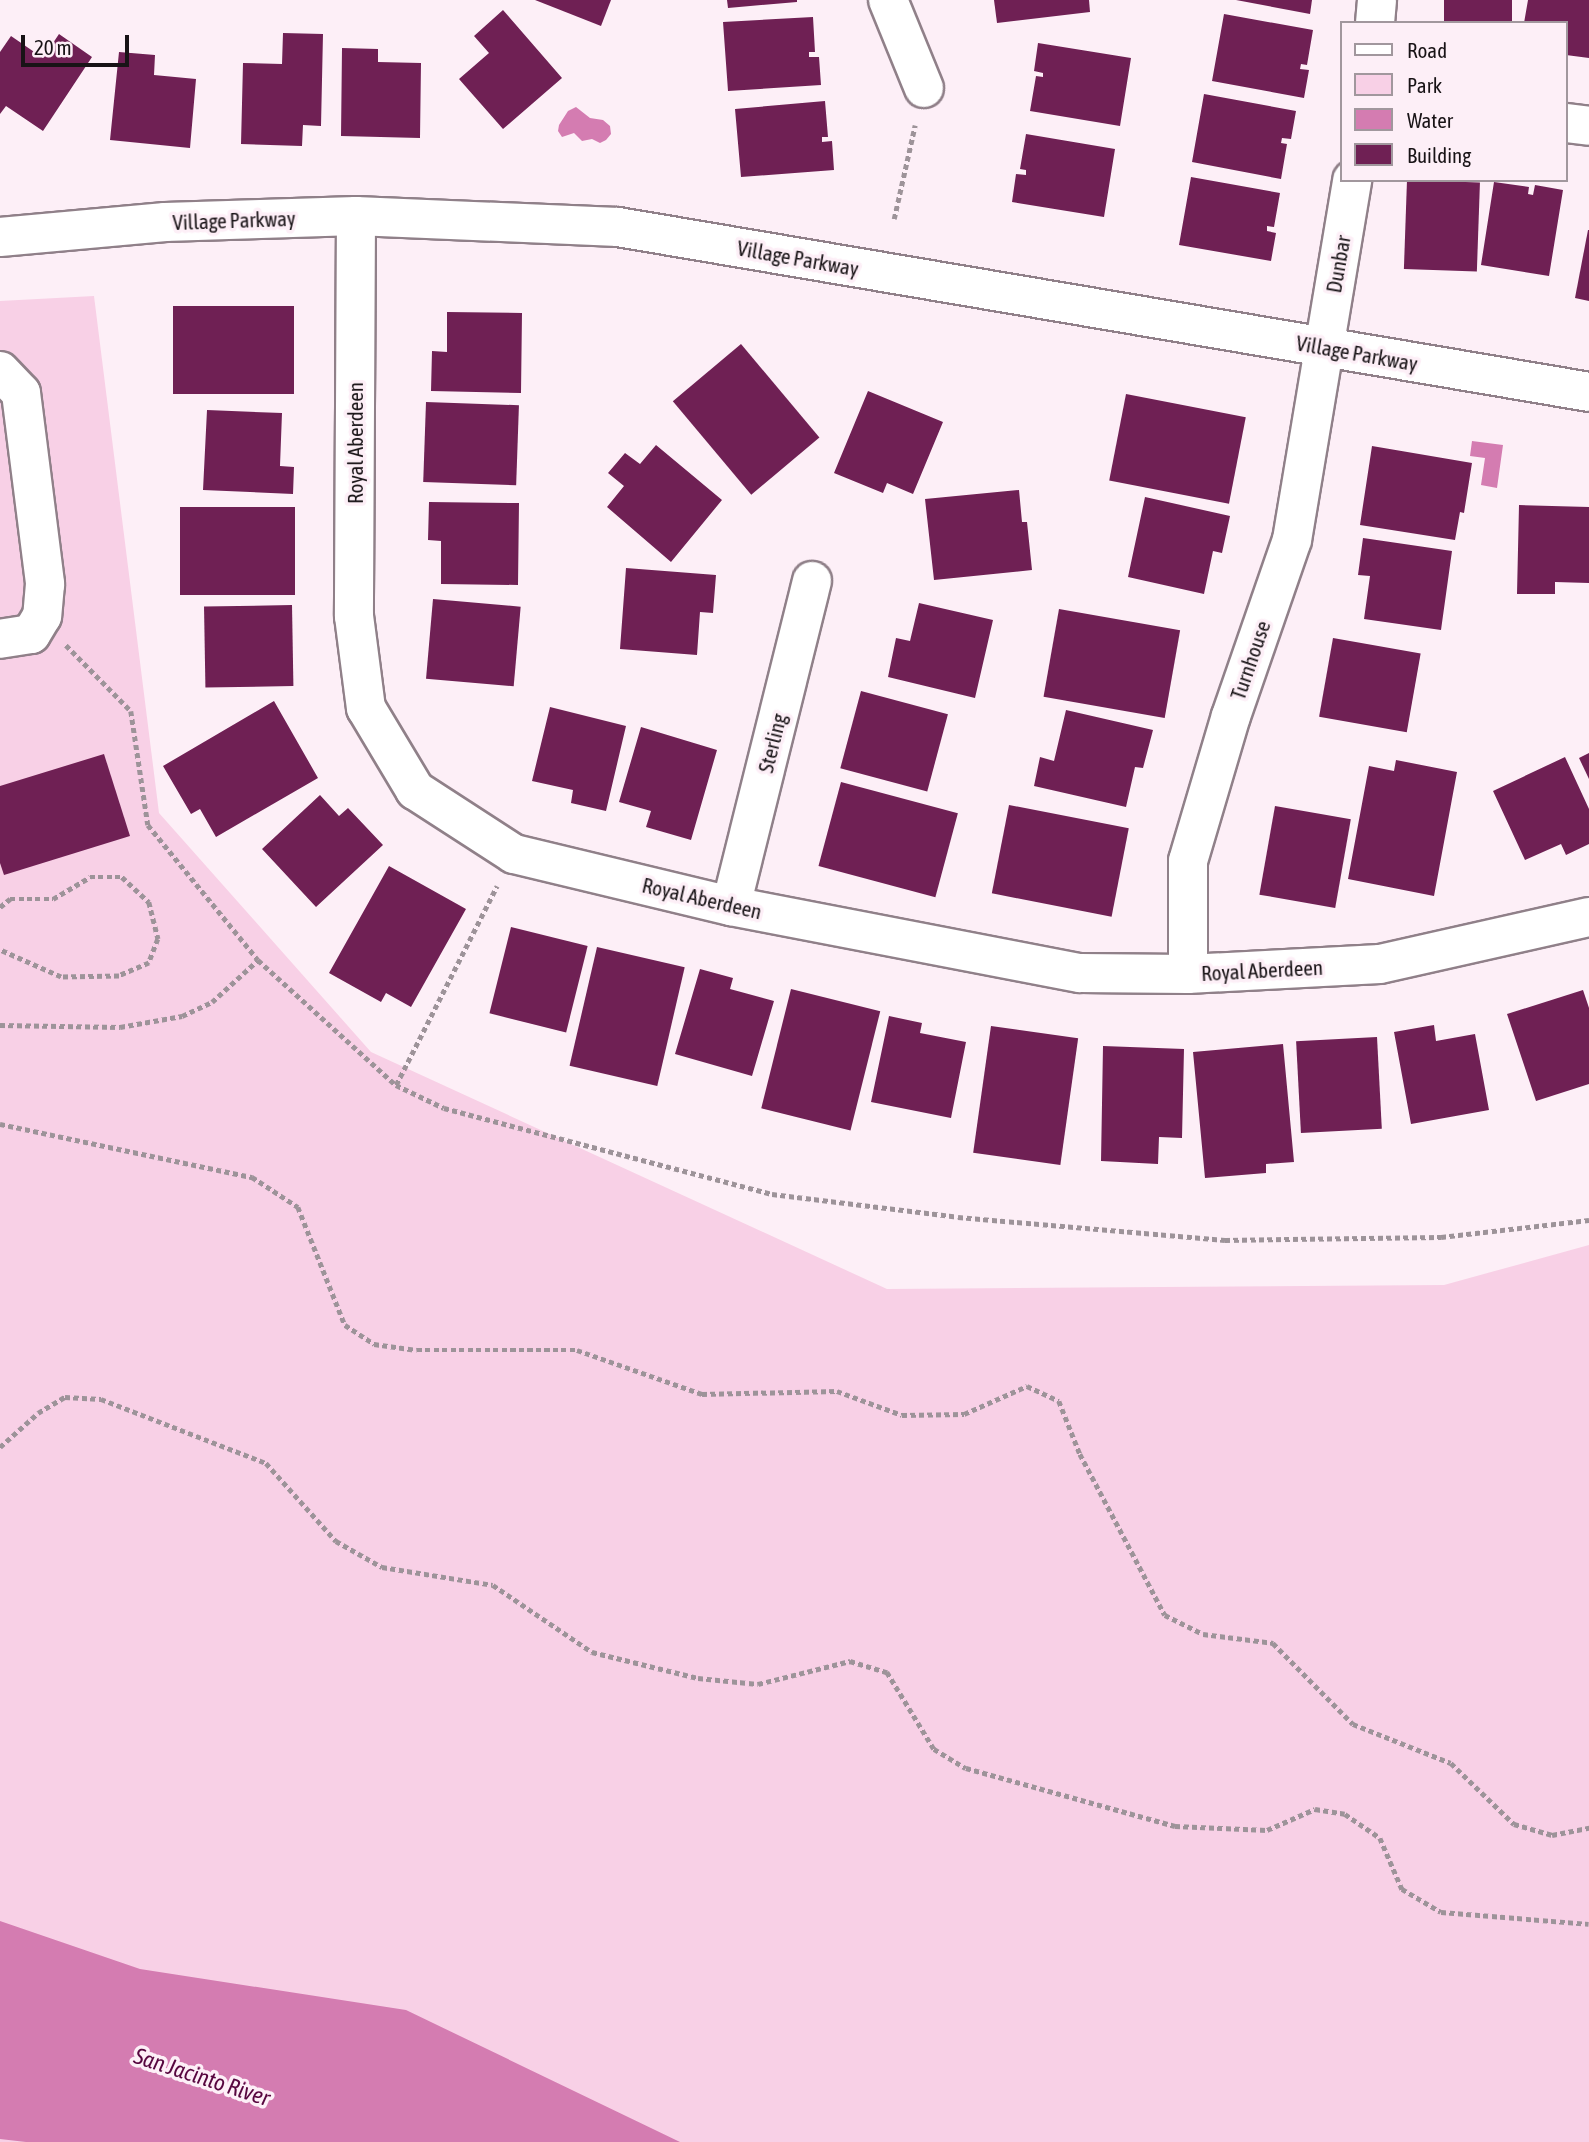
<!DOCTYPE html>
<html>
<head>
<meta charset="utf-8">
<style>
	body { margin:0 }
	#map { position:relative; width:1589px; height:2142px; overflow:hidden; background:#fdeff7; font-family:"Asap Condensed",sans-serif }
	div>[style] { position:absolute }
	.green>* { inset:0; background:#f8d0e6 }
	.water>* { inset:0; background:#d47cb1 }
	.building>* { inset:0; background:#6f2054; transform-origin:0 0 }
	.path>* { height:4.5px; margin-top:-2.25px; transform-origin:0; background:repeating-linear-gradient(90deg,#9d9399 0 5px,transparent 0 8.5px) }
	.roads { filter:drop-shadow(2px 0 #908089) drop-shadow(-2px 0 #908089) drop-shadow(0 2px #908089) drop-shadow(0 -2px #908089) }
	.minor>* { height:38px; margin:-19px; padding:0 19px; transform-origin:19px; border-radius:19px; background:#fff }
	span { translate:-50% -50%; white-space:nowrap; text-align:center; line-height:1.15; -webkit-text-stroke:7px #fdeff7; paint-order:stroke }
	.street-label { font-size:21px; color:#181316 }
	.water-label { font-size:23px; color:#57063f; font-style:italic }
	.legend { position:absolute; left:1340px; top:21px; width:228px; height:161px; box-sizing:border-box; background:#fdeff7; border:2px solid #a1979d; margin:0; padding:9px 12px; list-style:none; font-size:21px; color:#181316 }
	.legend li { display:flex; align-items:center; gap:14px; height:35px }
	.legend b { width:35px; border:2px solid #a1979d }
	.scale { position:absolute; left:21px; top:35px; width:108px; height:32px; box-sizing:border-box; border:4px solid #181316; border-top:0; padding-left:9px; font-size:21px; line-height:24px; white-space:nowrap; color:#181316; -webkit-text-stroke:5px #fdeff7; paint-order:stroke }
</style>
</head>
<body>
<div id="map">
	<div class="green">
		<i style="clip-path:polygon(94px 296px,159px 813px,371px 1052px,887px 1289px,1444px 1285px,1589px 1245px,1589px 2142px,0 2142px,0 301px)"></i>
	</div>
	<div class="water">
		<i style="clip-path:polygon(576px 107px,590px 118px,603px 120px,610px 126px,611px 134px,606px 140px,600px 143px,592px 139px,582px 141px,574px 133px,562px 137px,558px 131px,559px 125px,568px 111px)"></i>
		<i style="clip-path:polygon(1472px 441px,1503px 445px,1497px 488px,1481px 485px,1485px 458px,1470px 456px)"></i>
		<i style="clip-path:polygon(0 1921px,140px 1969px,406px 2010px,680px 2142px,26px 2142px,0 2139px)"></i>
	</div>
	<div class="building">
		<i style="clip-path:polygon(535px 0,611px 0,601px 26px)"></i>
		<i style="clip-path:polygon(727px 0,797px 0,797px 2px,728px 8px)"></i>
		<i style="clip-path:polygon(994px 0,1089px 0,1090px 12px,997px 23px)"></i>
		<i style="clip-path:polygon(1236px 0,1312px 0,1310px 14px)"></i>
		<i style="left:1444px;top:0;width:68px;height:23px"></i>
		<i style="clip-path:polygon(1528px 0,1589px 0,1589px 58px,1566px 55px,1566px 23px,1524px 23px)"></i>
		<i style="clip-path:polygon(503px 10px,562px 78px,503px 129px,459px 79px,489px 53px,474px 36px)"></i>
		<i style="clip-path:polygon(1224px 14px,1313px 30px,1307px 65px,1301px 64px,1300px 69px,1309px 70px,1304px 98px,1212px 81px)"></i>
		<i style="clip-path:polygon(813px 17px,815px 52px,809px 52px,809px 57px,819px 57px,821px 85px,728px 91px,723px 22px)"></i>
		<i style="clip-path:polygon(283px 33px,323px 34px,321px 126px,303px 125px,302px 146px,241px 144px,243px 63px,282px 64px)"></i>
		<i style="clip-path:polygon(59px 34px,92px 57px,43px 131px,6px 106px,0 114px,0 52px,11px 36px,43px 58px)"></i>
		<i style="clip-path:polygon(1038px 43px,1131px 58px,1120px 126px,1030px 111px,1036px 76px,1043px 77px,1043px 73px,1034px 71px)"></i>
		<i style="clip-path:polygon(342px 48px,378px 49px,378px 62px,421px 63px,420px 138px,341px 136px)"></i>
		<i style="clip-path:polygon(119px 52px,155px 55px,154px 75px,196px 79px,190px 148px,110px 140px)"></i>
		<i style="clip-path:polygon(1204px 94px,1296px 111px,1291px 139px,1282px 138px,1281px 143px,1287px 144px,1281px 179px,1192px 162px)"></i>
		<i style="clip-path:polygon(825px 101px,828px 137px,822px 137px,822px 142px,832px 141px,834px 170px,741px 177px,735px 109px)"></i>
		<i style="clip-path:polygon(1026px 134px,1115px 149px,1104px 217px,1012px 202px,1016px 174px,1026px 175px,1026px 170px,1020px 169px)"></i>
		<i style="clip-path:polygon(1191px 177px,1280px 193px,1274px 227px,1267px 226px,1267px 231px,1276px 233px,1271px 261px,1179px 245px)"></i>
		<i style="left:1407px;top:180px;width:73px;height:89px;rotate:2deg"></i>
		<i style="clip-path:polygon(1494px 182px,1529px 187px,1528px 194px,1533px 195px,1535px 185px,1563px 190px,1549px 276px,1481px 265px)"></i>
		<i style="clip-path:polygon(1588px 230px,1589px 230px,1589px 301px,1575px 298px)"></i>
		<i style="left:173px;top:306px;width:121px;height:88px"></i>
		<i style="clip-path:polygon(447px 312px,522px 313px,521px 393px,431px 391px,432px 351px,447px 352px)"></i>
		<i style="left:741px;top:344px;width:122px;height:89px;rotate:50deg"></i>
		<i style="clip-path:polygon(868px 391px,943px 422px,913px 494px,887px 483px,883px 493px,834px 473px)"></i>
		<i style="left:1126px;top:394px;width:122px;height:88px;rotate:11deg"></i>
		<i style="left:426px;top:402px;width:93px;height:80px;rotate:2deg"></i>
		<i style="clip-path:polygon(207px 410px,282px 413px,280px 466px,294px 467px,293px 494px,203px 490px)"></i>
		<i style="clip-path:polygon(656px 445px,722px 500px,671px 562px,607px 507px,624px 486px,608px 473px,625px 453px,640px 464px)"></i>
		<i style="clip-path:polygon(1372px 446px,1472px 463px,1464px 513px,1460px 512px,1455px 540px,1360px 525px)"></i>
		<i style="clip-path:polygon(1019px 490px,1022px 522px,1027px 522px,1032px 570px,934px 580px,925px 499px)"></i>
		<i style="clip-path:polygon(1145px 497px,1230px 516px,1222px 553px,1213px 551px,1204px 594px,1128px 577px)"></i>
		<i style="clip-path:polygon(429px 502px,519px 503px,518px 585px,441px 584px,441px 541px,428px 540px)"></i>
		<i style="clip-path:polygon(1519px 505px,1589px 507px,1589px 583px,1555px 582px,1555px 594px,1517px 594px)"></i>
		<i style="left:180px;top:507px;width:115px;height:88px"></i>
		<i style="clip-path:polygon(1363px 538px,1452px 551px,1441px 630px,1364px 619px,1370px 576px,1358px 575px)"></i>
		<i style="clip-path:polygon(626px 568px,716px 575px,713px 613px,700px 612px,697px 655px,620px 649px)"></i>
		<i style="left:433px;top:599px;width:88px;height:80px;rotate:5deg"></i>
		<i style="clip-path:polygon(919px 603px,993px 620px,975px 698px,888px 677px,896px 638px,910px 641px)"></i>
		<i style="left:292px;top:605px;width:81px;height:88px;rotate:89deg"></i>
		<i style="left:1059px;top:609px;width:123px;height:89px;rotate:10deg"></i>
		<i style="left:1333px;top:638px;width:89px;height:80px;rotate:10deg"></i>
		<i style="left:861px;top:691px;width:90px;height:80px;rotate:15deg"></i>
		<i style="clip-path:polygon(274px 701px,318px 778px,216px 837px,200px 809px,191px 814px,163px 766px)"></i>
		<i style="clip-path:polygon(550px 707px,626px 726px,606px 811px,571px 803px,573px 790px,532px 781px)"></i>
		<i style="clip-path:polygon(1066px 710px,1153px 730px,1143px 768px,1135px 767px,1126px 807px,1034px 786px,1040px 757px,1054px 761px)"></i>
		<i style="clip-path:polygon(641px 727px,717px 750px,691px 840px,646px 827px,651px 811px,619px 802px)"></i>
		<i style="clip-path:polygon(1589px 753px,1589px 779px,1579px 758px)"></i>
		<i style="clip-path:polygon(104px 754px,130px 836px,4px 875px,0 863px,0 786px)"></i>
		<i style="clip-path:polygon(1565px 757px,1589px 809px,1589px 844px,1566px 855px,1561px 844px,1525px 860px,1493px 791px)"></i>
		<i style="clip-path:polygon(1396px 760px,1457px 772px,1434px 896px,1348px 879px,1369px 766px,1394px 771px)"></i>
		<i style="left:841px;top:782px;width:121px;height:87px;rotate:15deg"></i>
		<i style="clip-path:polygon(320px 795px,339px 816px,348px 808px,383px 845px,316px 907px,262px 849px)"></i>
		<i style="left:1009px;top:805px;width:122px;height:90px;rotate:11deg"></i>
		<i style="left:1275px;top:806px;width:77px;height:90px;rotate:10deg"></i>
		<i style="clip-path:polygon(389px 866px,466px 909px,411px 1007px,386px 993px,381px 1002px,329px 973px)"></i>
		<i style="left:511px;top:927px;width:79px;height:89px;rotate:14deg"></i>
		<i style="left:597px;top:947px;width:90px;height:122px;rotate:13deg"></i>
		<i style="clip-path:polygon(700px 969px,733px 978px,730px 989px,774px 1001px,752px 1076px,675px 1054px)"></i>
		<i style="left:791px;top:989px;width:92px;height:123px;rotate:14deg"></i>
		<i style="clip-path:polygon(1583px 990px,1589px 1008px,1589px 1084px,1536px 1101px,1507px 1014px)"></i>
		<i style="clip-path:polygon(889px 1016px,922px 1023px,920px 1033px,966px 1042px,951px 1118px,871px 1102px)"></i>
		<i style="clip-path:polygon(1434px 1025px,1436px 1041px,1475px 1034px,1489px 1110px,1411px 1124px,1394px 1032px)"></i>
		<i style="left:991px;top:1026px;width:88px;height:128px;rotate:8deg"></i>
		<i style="left:1377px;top:1037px;width:92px;height:81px;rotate:87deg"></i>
		<i style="clip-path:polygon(1283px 1044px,1294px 1162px,1266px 1164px,1266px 1173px,1205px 1178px,1193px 1052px)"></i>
		<i style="clip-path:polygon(1103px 1046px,1184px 1049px,1182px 1138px,1159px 1137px,1158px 1164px,1101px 1161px)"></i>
	</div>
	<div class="path">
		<i style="left:894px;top:219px;width:96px;rotate:-77.4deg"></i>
		<i style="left:66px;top:645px;width:93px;rotate:45.4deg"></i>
		<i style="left:131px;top:711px;width:115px;rotate:81.5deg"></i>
		<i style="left:148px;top:825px;width:174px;rotate:50.8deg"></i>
		<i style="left:258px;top:960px;width:186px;rotate:42.2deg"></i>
		<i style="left:396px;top:1085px;width:53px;rotate:25.6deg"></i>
		<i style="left:444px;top:1108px;width:339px;rotate:14.7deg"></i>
		<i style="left:772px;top:1194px;width:187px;rotate:7deg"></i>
		<i style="left:958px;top:1217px;width:268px;rotate:4.9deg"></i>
		<i style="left:1225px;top:1240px;width:216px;rotate:-0.8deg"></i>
		<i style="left:1441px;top:1237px;width:149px;rotate:-6.6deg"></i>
		<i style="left:0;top:907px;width:13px;rotate:-39deg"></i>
		<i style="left:10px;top:899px;width:43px"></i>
		<i style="left:53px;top:899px;width:43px;rotate:-30.7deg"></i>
		<i style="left:90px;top:877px;width:32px"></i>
		<i style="left:122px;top:877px;width:37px;rotate:43deg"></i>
		<i style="left:149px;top:902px;width:38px;rotate:76deg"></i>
		<i style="left:158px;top:939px;width:26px;rotate:111deg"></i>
		<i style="left:149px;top:963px;width:33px;rotate:157deg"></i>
		<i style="left:119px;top:976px;width:58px;rotate:179deg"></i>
		<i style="left:61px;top:977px;width:67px;rotate:-156.1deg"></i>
		<i style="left:0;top:1025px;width:120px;rotate:1deg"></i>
		<i style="left:120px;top:1027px;width:63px;rotate:-10.1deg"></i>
		<i style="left:182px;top:1016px;width:33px;rotate:-25deg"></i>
		<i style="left:212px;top:1002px;width:62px;rotate:-42.4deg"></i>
		<i style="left:396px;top:1085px;width:223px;rotate:-63.1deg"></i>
		<i style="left:0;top:1124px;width:258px;rotate:11.9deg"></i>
		<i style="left:252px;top:1177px;width:55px;rotate:33.1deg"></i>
		<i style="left:298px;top:1207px;width:127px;rotate:68.3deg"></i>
		<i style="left:345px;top:1325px;width:35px;rotate:33deg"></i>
		<i style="left:374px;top:1344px;width:43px;rotate:7.9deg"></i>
		<i style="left:417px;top:1350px;width:160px"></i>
		<i style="left:577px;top:1350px;width:133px;rotate:19.4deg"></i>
		<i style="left:702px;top:1394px;width:135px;rotate:-1.3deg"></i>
		<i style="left:837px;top:1391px;width:69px;rotate:20.3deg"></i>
		<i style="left:902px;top:1415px;width:62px;rotate:-0.9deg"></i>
		<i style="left:964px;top:1414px;width:69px;rotate:-24deg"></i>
		<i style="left:1027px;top:1386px;width:35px;rotate:25deg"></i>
		<i style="left:1059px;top:1401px;width:57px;rotate:68.4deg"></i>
		<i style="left:1080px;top:1454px;width:182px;rotate:62.2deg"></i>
		<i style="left:1165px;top:1615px;width:42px;rotate:26.6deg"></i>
		<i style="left:1203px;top:1634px;width:71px;rotate:7.3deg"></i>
		<i style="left:1273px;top:1643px;width:114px;rotate:45.4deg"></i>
		<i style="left:1353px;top:1724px;width:105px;rotate:21.7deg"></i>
		<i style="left:1451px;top:1763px;width:88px;rotate:44.1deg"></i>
		<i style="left:1514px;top:1824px;width:40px;rotate:16deg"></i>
		<i style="left:1552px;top:1835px;width:38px;rotate:-11deg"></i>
		<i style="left:0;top:1447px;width:51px;rotate:-41.8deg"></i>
		<i style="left:38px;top:1413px;width:31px;rotate:-31deg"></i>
		<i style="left:65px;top:1397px;width:36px;rotate:3deg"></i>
		<i style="left:101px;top:1399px;width:177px;rotate:21.2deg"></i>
		<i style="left:266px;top:1463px;width:105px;rotate:48.1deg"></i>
		<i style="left:336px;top:1541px;width:53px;rotate:29.5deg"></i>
		<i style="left:382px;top:1567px;width:112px;rotate:9.2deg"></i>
		<i style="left:493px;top:1585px;width:120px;rotate:34.1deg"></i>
		<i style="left:592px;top:1652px;width:109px;rotate:13.8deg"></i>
		<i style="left:698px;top:1678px;width:60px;rotate:5.7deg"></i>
		<i style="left:758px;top:1684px;width:95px;rotate:-14deg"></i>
		<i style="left:850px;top:1661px;width:39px;rotate:17deg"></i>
		<i style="left:887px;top:1672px;width:90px;rotate:58.6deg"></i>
		<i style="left:934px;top:1749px;width:37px;rotate:31deg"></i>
		<i style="left:966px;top:1768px;width:217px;rotate:15.5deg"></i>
		<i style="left:1175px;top:1826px;width:92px;rotate:2.5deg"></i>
		<i style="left:1267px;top:1830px;width:52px;rotate:-23.6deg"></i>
		<i style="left:1315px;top:1809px;width:30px;rotate:9deg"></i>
		<i style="left:1345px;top:1814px;width:42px;rotate:34.4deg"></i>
		<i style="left:1380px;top:1838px;width:56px;rotate:66.7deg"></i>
		<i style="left:1402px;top:1889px;width:45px;rotate:30.5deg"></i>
		<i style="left:1441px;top:1912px;width:148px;rotate:4.6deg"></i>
	</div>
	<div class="roads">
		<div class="minor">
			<i style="left:888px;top:0;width:95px;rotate:67.8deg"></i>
			<i style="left:1375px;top:23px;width:23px;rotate:-85deg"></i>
			<i style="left:1566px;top:123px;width:23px;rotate:7deg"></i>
			<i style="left:356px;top:216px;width:400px;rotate:90.3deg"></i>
			<i style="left:354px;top:616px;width:93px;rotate:82.6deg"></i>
			<i style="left:366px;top:708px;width:96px;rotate:59.1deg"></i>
			<i style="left:415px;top:790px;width:118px;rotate:32.9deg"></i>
			<i style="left:514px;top:854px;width:223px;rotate:13.5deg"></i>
			<i style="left:731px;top:906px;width:355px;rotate:10.9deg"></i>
			<i style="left:1080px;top:973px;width:108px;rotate:0.5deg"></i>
			<i style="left:1188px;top:974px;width:192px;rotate:-3deg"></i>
			<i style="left:1380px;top:964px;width:214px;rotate:-12.7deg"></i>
			<i style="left:0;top:237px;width:166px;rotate:-5.2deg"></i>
			<i style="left:165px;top:222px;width:191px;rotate:-1.8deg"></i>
			<i style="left:356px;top:216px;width:262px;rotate:2.4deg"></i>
			<i style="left:618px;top:227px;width:985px;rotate:9.64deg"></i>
			<i style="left:0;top:371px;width:30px;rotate:46deg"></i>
			<i style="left:21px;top:393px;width:193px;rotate:82.8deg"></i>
			<i style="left:45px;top:584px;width:32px;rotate:95deg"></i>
			<i style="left:42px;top:616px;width:21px;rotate:121deg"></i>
			<i style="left:31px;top:634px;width:31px;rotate:171deg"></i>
			<i style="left:731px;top:906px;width:335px;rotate:-76deg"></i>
			<i style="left:1188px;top:974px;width:113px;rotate:-90deg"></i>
			<i style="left:1188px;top:861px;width:151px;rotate:-73.5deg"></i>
			<i style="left:1231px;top:716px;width:186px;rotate:-70.9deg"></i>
			<i style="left:1292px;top:540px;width:365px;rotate:-80.5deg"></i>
		</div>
	</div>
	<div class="street-label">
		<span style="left:234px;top:220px;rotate:-2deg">Village Parkway</span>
		<span style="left:798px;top:258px;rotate:10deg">Village Parkway</span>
		<span style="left:1338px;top:264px;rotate:-80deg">Dunbar</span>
		<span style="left:1357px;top:353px;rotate:10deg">Village Parkway</span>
		<span style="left:355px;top:443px;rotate:-90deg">Royal Aberdeen</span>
		<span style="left:1250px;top:660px;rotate:-71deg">Turnhouse</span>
		<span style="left:772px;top:743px;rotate:-76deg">Sterling</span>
		<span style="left:702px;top:898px;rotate:13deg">Royal Aberdeen</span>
		<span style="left:1262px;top:970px;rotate:-3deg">Royal Aberdeen</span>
	</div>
	<div class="water-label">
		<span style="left:202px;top:2077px;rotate:18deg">San Jacinto River</span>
	</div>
	<ul class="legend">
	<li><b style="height:9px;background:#fff"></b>Road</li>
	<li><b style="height:19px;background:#f8d0e6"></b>Park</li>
	<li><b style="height:19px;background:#d47cb1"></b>Water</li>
	<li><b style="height:19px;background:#6f2054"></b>Building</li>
	</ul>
	<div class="scale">20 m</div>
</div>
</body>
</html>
